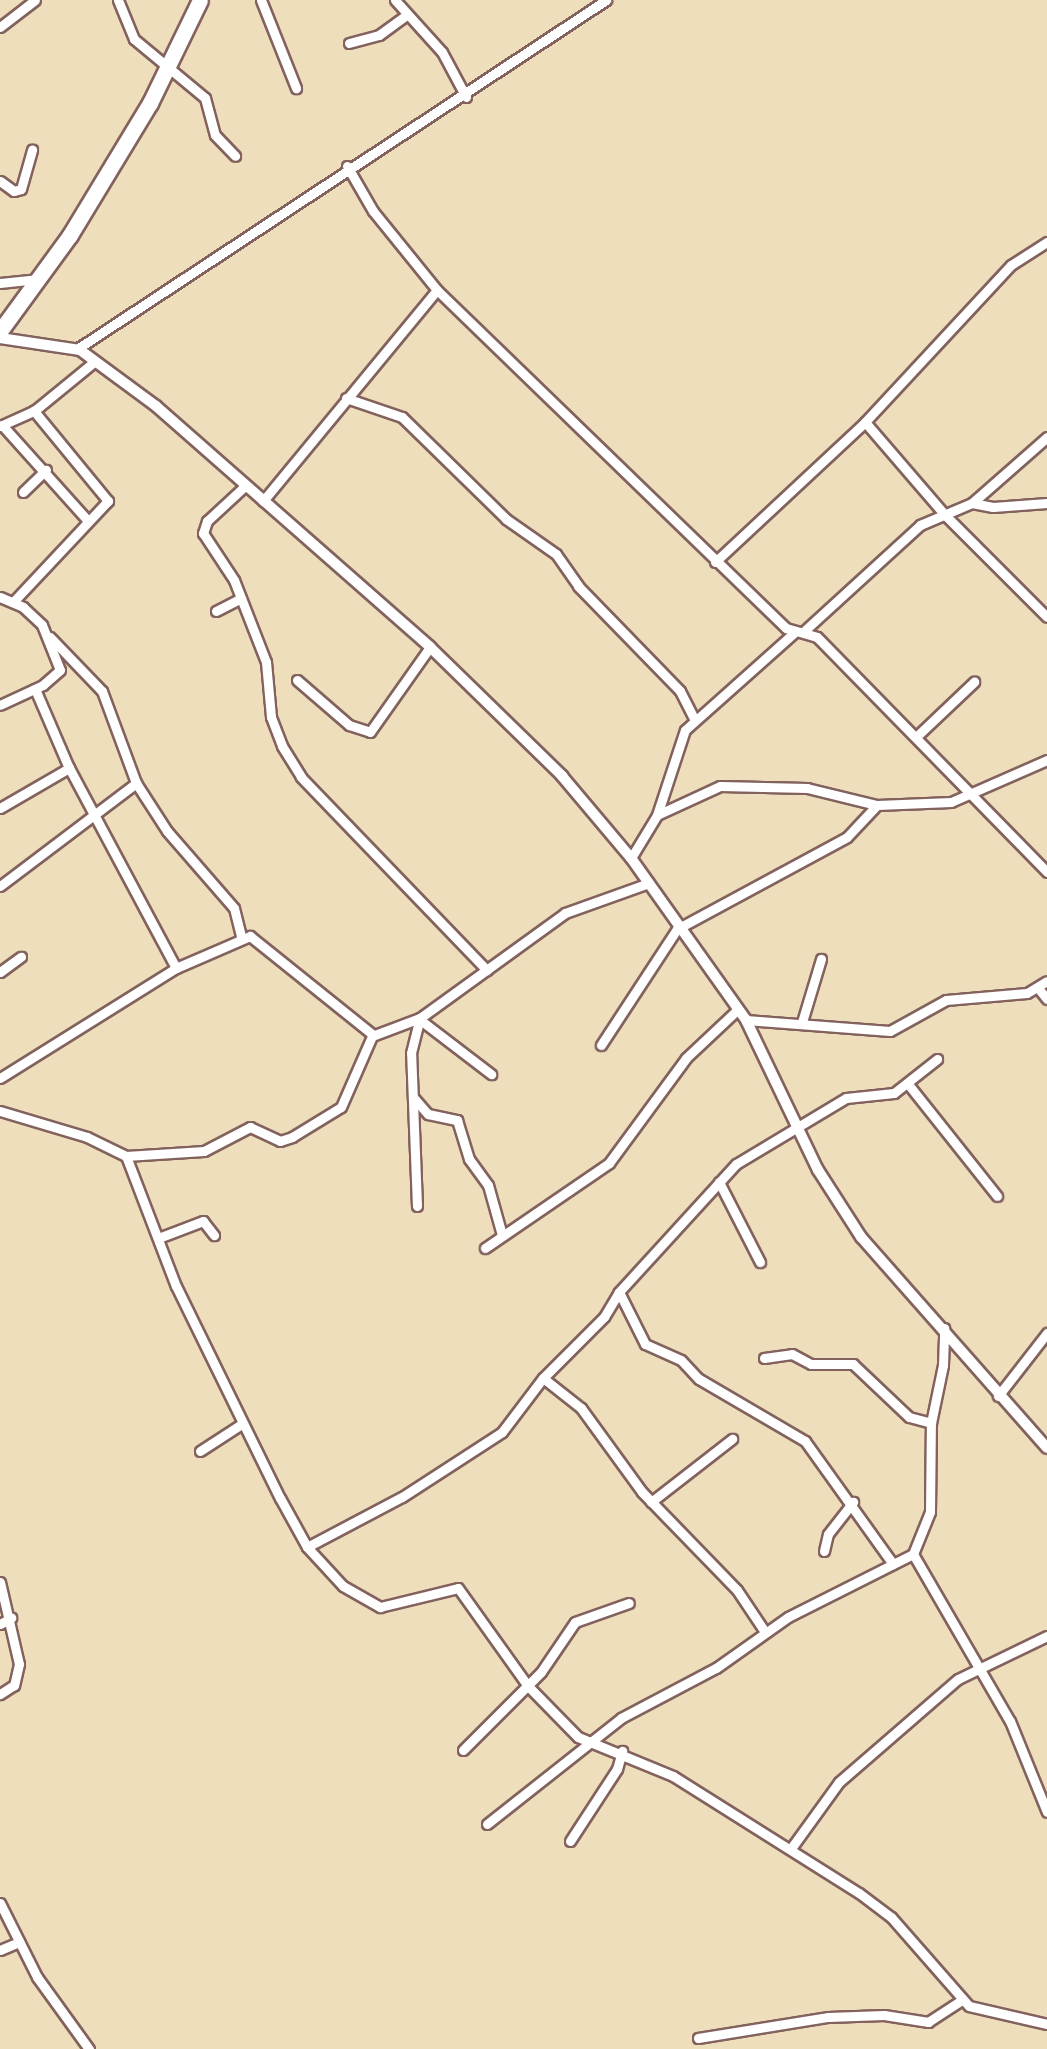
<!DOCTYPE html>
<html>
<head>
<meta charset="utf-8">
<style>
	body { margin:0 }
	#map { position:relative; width:1047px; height:2049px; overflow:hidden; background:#eedebc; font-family:Itim,sans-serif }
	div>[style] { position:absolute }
	.roads { filter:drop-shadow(2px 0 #83625e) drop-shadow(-2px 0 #83625e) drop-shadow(0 2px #83625e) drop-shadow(0 -2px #83625e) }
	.minor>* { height:9px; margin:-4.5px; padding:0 4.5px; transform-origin:4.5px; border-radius:4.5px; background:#fff }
	.tertiary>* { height:10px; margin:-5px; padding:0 5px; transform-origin:5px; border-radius:5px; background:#fff }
	.trunk>* { height:15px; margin:-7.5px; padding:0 7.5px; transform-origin:7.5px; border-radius:7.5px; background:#fff }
	span { translate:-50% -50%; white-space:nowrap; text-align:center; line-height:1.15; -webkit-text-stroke:4.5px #fbf7ec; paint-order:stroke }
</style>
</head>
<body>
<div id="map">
	<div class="roads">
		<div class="minor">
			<i style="left:118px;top:0;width:42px;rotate:67.7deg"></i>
			<i style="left:134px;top:39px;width:92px;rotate:39.7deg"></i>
			<i style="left:205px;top:98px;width:38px;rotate:75deg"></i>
			<i style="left:215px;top:135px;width:29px;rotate:46deg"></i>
			<i style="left:261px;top:0;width:95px;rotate:68.3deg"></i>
			<i style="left:395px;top:0;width:70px;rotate:47.9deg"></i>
			<i style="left:442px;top:52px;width:51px;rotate:61.9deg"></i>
			<i style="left:0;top:27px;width:44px;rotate:-37.6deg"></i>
			<i style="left:349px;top:43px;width:31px;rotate:-15deg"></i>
			<i style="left:379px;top:35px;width:32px;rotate:-36deg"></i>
			<i style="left:347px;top:166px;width:52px;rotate:60deg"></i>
			<i style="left:373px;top:211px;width:102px;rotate:51deg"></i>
			<i style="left:437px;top:290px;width:486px;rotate:44.1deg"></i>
			<i style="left:786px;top:628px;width:32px;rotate:16deg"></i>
			<i style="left:817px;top:637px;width:329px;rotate:45.6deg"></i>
			<i style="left:0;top:181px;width:17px;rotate:36deg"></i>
			<i style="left:14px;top:191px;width:7px;rotate:-16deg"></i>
			<i style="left:21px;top:189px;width:41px;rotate:-74.2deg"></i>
			<i style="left:0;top:283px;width:37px;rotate:-6deg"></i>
			<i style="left:77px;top:349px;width:634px;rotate:-33.41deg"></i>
			<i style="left:346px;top:398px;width:59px;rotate:18.7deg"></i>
			<i style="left:402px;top:417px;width:146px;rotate:44.4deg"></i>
			<i style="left:506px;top:519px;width:61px;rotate:35deg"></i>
			<i style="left:556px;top:554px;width:39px;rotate:55deg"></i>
			<i style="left:578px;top:586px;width:146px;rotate:45.8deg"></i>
			<i style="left:680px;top:691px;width:30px;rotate:63deg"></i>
			<i style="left:865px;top:422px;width:123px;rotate:49.3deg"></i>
			<i style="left:945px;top:515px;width:144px;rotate:45deg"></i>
			<i style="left:2px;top:425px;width:129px;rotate:48.1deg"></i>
			<i style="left:0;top:426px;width:37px;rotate:-24deg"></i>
			<i style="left:34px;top:411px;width:79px;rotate:-39.3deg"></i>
			<i style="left:246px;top:485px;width:53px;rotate:137.3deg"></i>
			<i style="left:207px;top:521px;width:13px;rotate:108deg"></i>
			<i style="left:203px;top:533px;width:56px;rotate:56.6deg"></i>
			<i style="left:234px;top:580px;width:88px;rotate:68.7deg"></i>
			<i style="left:266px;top:662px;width:55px;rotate:84.8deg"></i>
			<i style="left:271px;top:717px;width:31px;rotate:69deg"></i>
			<i style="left:282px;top:746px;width:36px;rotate:58deg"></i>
			<i style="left:301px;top:777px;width:268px;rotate:46.1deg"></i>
			<i style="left:23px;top:492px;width:32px;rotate:-44deg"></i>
			<i style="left:263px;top:501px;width:273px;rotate:-50.5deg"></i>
			<i style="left:972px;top:503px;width:100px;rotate:-41.3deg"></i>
			<i style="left:715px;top:562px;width:205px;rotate:-43deg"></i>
			<i style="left:865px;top:422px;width:214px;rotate:-47.1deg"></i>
			<i style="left:1011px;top:265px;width:43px;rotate:-32.6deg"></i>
			<i style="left:0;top:597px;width:25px;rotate:23deg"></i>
			<i style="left:23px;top:607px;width:26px;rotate:43deg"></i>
			<i style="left:42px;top:625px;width:48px;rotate:68.2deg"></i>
			<i style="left:60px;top:670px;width:23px;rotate:139deg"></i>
			<i style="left:43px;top:685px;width:47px;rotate:155.1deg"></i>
			<i style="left:13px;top:602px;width:139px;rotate:-46.8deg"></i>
			<i style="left:108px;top:501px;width:117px;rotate:-129.4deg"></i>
			<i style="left:216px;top:611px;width:28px;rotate:-27deg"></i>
			<i style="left:803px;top:632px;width:159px;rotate:-42.4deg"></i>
			<i style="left:920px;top:525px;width:56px;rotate:-22.9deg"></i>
			<i style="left:972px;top:503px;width:21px;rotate:11deg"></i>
			<i style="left:993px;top:507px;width:54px;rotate:-4.2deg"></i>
			<i style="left:50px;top:637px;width:75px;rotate:46.1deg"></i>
			<i style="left:102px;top:691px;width:98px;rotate:69.7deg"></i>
			<i style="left:136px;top:783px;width:57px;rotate:57.1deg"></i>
			<i style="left:167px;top:831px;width:102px;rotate:49deg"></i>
			<i style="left:234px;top:908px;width:29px;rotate:76deg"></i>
			<i style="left:297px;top:680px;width:69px;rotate:40.9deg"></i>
			<i style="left:349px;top:725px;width:22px;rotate:18deg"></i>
			<i style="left:370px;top:732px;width:104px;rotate:-54.8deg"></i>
			<i style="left:917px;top:736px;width:79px;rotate:-43.5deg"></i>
			<i style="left:0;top:808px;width:80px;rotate:-30.1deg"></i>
			<i style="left:657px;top:815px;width:89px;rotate:-71.8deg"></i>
			<i style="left:685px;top:730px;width:147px;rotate:-41.7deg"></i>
			<i style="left:631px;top:858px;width:50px;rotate:-58.8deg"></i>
			<i style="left:657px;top:815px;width:69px;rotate:-24.7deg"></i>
			<i style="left:720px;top:786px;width:87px;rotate:1.3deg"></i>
			<i style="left:807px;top:788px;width:72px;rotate:13.7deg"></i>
			<i style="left:877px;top:805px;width:74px;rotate:-2.3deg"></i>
			<i style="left:951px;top:802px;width:105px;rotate:-23.6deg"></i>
			<i style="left:0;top:886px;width:171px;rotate:-37.1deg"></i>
			<i style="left:176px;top:968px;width:81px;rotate:-23.4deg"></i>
			<i style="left:250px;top:936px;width:158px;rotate:38.8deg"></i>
			<i style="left:0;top:972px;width:26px;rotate:-36deg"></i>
			<i style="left:1038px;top:988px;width:14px;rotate:51deg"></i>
			<i style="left:746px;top:1020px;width:144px;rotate:4.4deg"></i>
			<i style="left:890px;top:1031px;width:64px;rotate:-29deg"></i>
			<i style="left:946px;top:1000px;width:81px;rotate:-4.9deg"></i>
			<i style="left:1027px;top:993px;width:23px;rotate:-31deg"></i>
			<i style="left:423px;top:1022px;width:86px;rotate:37.4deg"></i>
			<i style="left:802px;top:1022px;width:66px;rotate:-73.2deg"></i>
			<i style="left:601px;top:1045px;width:139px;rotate:-56.8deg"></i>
			<i style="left:677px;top:929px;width:193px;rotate:-28.4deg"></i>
			<i style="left:847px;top:837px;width:44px;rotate:-46.8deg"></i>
			<i style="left:0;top:1078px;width:208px;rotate:-32deg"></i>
			<i style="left:176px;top:968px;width:227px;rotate:-118.1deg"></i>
			<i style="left:69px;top:768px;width:86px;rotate:-113.3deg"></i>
			<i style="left:908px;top:1084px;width:143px;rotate:51.5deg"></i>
			<i style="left:413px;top:1097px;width:23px;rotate:49deg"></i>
			<i style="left:428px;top:1114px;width:30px;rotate:12deg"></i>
			<i style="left:457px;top:1120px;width:41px;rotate:72.9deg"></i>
			<i style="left:469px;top:1159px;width:32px;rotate:54deg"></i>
			<i style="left:488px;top:1185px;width:52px;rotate:74.4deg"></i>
			<i style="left:0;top:1111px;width:91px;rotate:16.6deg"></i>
			<i style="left:87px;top:1137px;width:43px;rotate:26deg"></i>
			<i style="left:126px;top:1156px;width:139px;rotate:69deg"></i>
			<i style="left:176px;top:1286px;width:236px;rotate:63.9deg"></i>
			<i style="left:280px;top:1498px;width:56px;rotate:61.1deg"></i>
			<i style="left:307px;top:1547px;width:53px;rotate:47.3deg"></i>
			<i style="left:343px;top:1586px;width:43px;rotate:29.6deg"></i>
			<i style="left:380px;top:1607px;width:80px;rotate:-13.7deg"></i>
			<i style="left:458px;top:1588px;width:120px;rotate:54.5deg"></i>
			<i style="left:528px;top:1686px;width:71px;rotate:45.6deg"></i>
			<i style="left:578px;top:1737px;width:103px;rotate:22.3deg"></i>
			<i style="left:673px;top:1776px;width:220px;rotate:32.2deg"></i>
			<i style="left:859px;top:1893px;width:40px;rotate:37deg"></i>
			<i style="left:891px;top:1917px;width:118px;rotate:48.8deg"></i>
			<i style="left:969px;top:2006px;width:80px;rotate:13deg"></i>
			<i style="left:126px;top:1156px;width:78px;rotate:-3.7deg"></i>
			<i style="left:204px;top:1151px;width:52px;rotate:-27.6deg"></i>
			<i style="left:250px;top:1127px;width:33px;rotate:25deg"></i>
			<i style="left:280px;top:1141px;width:13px;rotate:-18deg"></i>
			<i style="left:292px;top:1137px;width:57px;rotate:-31.5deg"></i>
			<i style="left:341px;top:1107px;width:77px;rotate:-66.4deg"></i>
			<i style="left:372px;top:1036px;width:51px;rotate:-20.6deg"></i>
			<i style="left:420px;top:1018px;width:179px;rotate:-35.9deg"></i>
			<i style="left:565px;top:913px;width:89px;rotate:-19.7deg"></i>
			<i style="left:719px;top:1182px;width:90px;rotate:62.9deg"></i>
			<i style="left:417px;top:1206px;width:153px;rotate:-92.2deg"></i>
			<i style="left:411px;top:1053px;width:36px;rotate:-76deg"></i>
			<i style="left:161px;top:1237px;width:45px;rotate:-20.9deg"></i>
			<i style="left:203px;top:1221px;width:18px;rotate:52deg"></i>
			<i style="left:485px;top:1248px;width:150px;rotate:-34.4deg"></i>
			<i style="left:609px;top:1163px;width:130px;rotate:-53.7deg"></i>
			<i style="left:686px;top:1058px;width:69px;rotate:-43.2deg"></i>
			<i style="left:619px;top:1292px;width:58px;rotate:63.4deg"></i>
			<i style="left:645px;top:1344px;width:39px;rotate:24deg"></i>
			<i style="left:681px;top:1360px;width:26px;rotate:47deg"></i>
			<i style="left:699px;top:1379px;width:123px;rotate:30.3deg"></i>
			<i style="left:805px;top:1441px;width:151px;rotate:54.4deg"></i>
			<i style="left:764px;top:1358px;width:28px;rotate:-8deg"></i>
			<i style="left:792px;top:1354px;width:21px;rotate:28deg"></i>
			<i style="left:811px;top:1364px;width:42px"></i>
			<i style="left:853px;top:1364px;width:77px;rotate:43.4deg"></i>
			<i style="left:909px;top:1417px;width:23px;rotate:15deg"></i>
			<i style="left:543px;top:1378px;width:48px;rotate:38.3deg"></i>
			<i style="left:581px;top:1408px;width:104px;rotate:54deg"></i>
			<i style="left:642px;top:1492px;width:136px;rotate:45.9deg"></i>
			<i style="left:737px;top:1590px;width:50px;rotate:56.3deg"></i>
			<i style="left:998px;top:1396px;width:80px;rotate:-52.1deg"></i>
			<i style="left:200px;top:1451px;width:51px;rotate:-33.1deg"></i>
			<i style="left:651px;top:1502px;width:103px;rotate:-37.9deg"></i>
			<i style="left:307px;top:1547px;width:107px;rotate:-27.8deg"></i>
			<i style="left:402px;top:1497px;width:119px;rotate:-33deg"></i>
			<i style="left:502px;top:1432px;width:68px;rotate:-52.8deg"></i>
			<i style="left:543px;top:1378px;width:86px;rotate:-45deg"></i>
			<i style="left:604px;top:1317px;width:29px;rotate:-59deg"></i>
			<i style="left:619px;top:1292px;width:173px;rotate:-47.6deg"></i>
			<i style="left:736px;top:1164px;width:128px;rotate:-31deg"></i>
			<i style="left:846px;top:1098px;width:48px;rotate:-5.9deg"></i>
			<i style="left:894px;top:1093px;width:55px;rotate:-38.3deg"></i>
			<i style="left:824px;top:1551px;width:17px;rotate:-77deg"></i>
			<i style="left:828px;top:1534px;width:41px;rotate:-52deg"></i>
			<i style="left:913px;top:1554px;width:193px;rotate:59.9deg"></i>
			<i style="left:1010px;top:1721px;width:98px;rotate:67.9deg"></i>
			<i style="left:0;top:1582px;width:84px;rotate:77deg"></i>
			<i style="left:19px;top:1664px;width:22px;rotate:103deg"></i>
			<i style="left:14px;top:1685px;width:17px;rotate:147deg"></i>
			<i style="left:0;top:1624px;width:13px;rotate:-29deg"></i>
			<i style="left:463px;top:1750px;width:110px;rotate:-45deg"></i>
			<i style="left:541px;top:1672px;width:60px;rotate:-55.8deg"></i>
			<i style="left:575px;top:1622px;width:57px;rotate:-19.4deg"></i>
			<i style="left:487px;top:1824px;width:171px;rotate:-38.3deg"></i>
			<i style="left:621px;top:1718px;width:107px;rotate:-27.8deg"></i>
			<i style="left:716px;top:1668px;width:88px;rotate:-35.3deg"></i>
			<i style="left:788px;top:1617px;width:140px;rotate:-26.7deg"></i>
			<i style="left:913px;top:1554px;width:45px;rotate:-68deg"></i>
			<i style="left:930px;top:1512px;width:89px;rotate:-89.4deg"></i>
			<i style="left:931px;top:1423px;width:59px;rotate:-78.3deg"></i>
			<i style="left:943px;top:1365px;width:37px;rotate:-88deg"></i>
			<i style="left:570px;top:1841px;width:86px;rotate:-56.9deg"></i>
			<i style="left:617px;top:1769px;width:19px;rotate:-74deg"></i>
			<i style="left:792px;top:1847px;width:80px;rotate:-54.1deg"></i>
			<i style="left:839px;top:1782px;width:157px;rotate:-40.9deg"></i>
			<i style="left:958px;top:1679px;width:99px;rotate:-25.8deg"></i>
			<i style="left:0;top:1903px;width:83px;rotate:63.4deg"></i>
			<i style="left:37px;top:1977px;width:89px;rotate:54.2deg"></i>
			<i style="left:0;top:1950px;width:21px;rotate:-23deg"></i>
			<i style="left:698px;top:2038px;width:132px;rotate:-9.2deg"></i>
			<i style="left:828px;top:2017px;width:56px;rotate:-2deg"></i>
			<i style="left:884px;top:2015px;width:45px;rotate:9deg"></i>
			<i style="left:928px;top:2022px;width:38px;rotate:-33deg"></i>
		</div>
		<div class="tertiary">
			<i style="left:0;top:338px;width:81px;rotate:8.5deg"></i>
			<i style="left:80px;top:350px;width:94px;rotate:36.4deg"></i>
			<i style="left:156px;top:406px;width:365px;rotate:41.3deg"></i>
			<i style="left:430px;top:647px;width:185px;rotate:44.3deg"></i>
			<i style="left:562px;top:776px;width:107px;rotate:49.9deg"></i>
			<i style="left:631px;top:858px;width:199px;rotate:54.6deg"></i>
			<i style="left:746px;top:1020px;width:166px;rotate:64.4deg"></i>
			<i style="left:818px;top:1170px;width:80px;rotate:57.3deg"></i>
			<i style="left:861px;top:1237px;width:281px;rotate:48.6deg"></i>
		</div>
		<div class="trunk">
			<i style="left:0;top:331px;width:119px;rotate:-53.9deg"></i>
			<i style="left:70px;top:235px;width:154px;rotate:-58.8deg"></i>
			<i style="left:150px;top:103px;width:114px;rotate:-64.1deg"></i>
		</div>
	</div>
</div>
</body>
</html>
